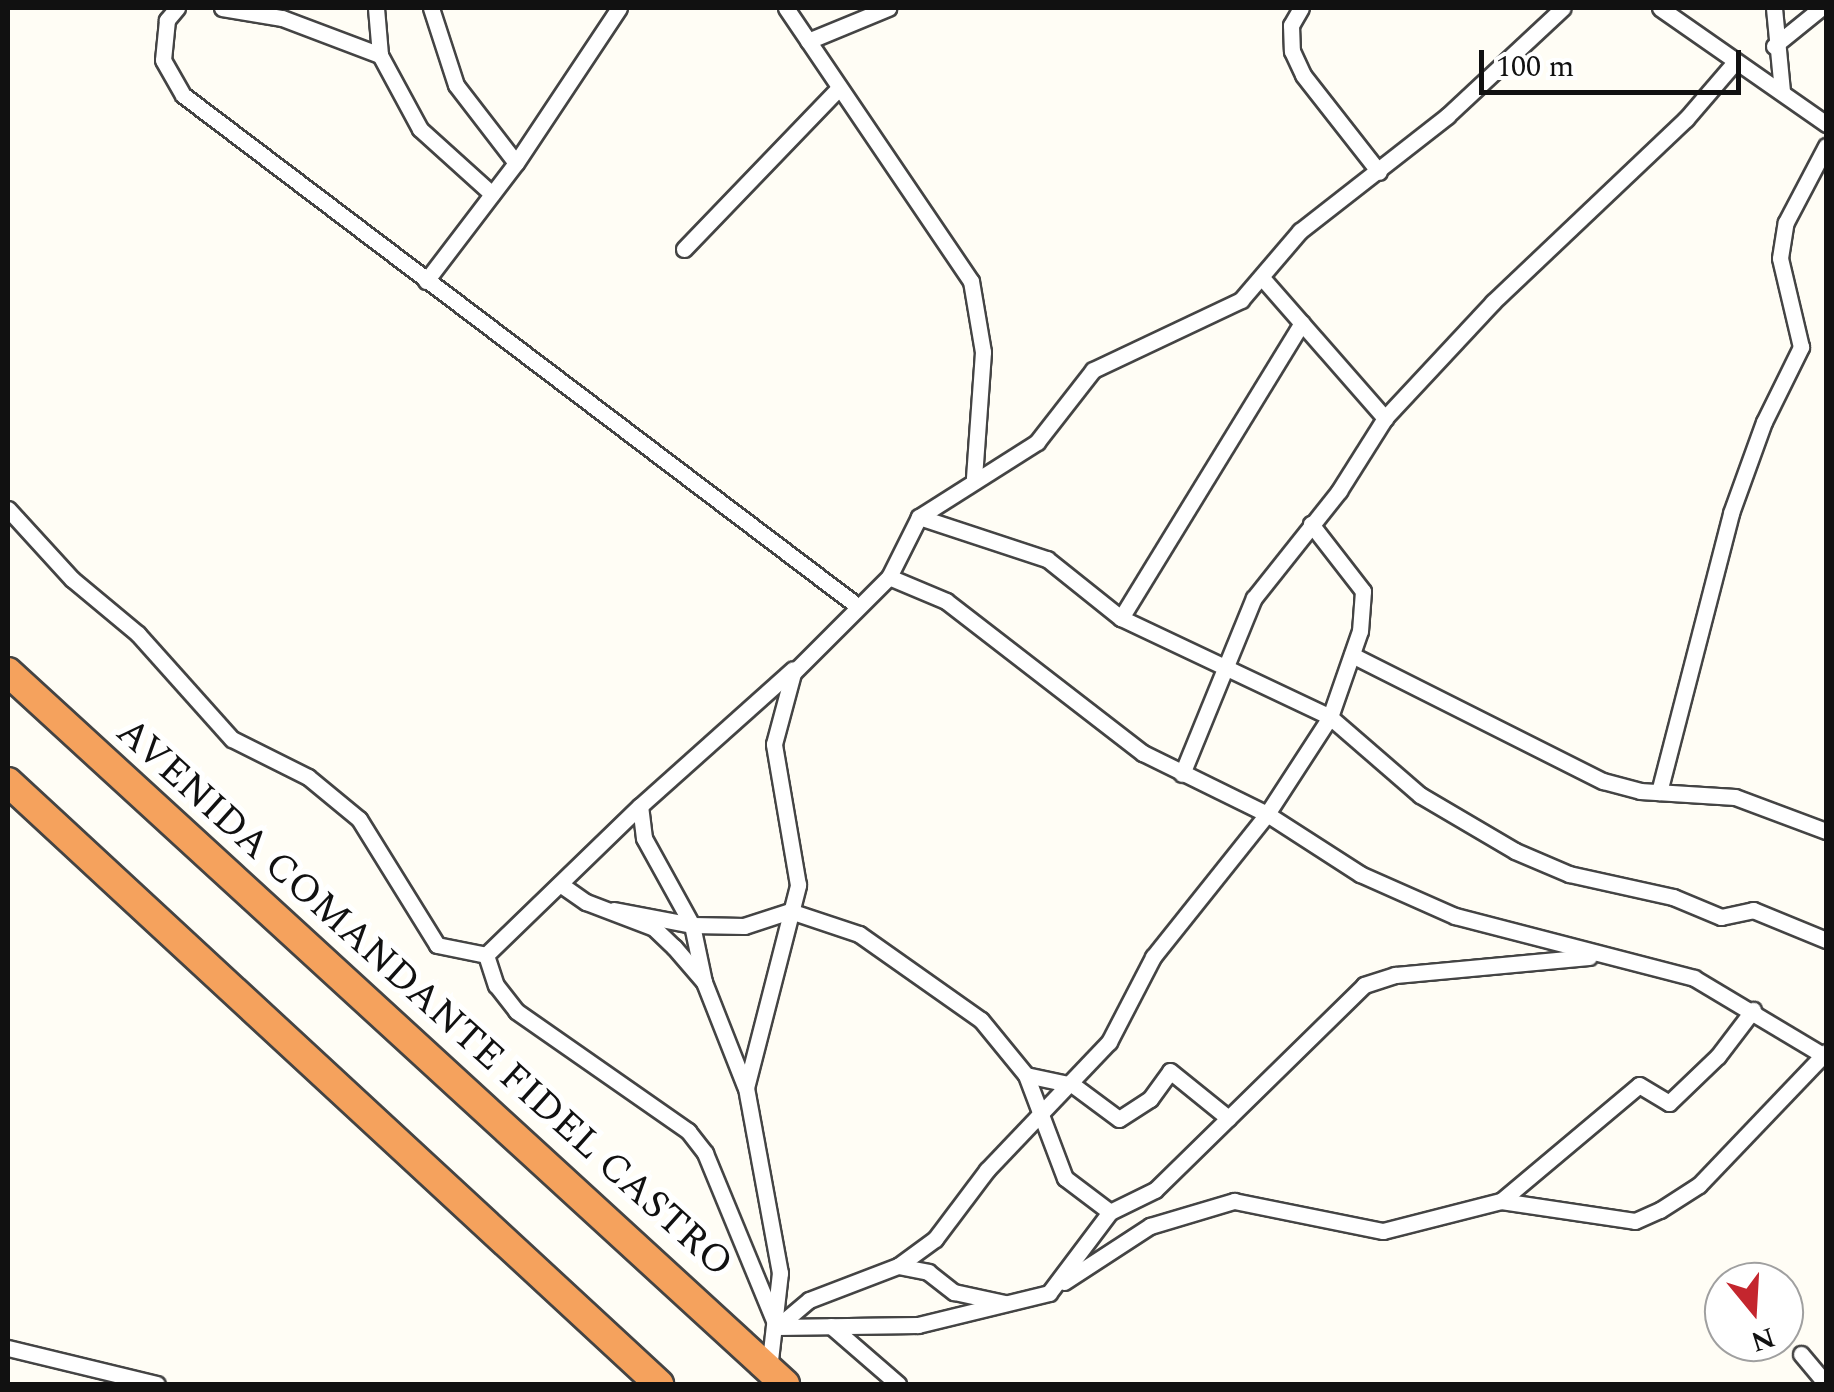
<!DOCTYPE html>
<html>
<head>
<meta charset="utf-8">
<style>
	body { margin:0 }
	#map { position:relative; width:1834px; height:1392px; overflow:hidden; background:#fffdf5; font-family:Spectral,serif }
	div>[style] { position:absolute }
	.roads { filter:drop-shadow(2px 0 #444) drop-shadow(-2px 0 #444) drop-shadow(0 2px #444) drop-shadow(0 -2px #444) }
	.street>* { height:15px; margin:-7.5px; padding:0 7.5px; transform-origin:7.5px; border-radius:7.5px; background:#fff }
	.highway>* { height:28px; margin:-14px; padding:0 14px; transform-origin:14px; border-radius:14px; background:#f5a25d }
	span { translate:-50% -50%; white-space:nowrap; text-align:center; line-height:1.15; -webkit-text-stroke:10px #fff; paint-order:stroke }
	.street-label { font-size:40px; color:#111 }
	.frame { position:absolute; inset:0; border:10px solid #111; pointer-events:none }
	.north { position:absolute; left:1704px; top:1262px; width:100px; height:100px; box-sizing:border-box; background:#fff; border:2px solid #a0a0a0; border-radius:50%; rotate:162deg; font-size:28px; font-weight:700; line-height:40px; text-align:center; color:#111 }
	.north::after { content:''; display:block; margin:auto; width:35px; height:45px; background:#c4262e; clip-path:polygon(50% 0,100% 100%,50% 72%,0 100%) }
	.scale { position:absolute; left:1479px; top:50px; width:262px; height:45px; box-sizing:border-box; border:5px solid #111; border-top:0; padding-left:12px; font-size:30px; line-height:35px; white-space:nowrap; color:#111; -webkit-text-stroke:8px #fff; paint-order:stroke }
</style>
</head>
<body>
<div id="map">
	<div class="roads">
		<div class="street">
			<i style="left:177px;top:8px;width:16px;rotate:130deg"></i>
			<i style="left:167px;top:20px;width:40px;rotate:95.7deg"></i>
			<i style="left:163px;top:60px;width:40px;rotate:60.3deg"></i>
			<i style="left:183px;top:95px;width:844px;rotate:37.15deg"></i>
			<i style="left:222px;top:8px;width:61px;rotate:9.5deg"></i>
			<i style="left:282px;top:18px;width:105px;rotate:20.7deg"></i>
			<i style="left:380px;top:55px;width:84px;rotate:61.6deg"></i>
			<i style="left:420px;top:129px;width:97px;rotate:42.1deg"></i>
			<i style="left:376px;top:8px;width:47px;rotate:85.1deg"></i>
			<i style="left:431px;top:8px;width:81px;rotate:72deg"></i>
			<i style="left:456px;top:85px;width:98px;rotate:52.4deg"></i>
			<i style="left:786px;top:8px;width:330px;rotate:55.9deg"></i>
			<i style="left:971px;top:281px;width:72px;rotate:80.4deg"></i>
			<i style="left:983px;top:352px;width:126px;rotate:94.1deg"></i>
			<i style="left:1301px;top:8px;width:20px;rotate:120deg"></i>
			<i style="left:1291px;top:25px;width:26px;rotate:88deg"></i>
			<i style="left:1292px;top:51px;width:26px;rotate:65deg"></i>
			<i style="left:1303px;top:75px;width:123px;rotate:51.9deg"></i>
			<i style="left:1660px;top:8px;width:203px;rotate:34.9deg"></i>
			<i style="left:1774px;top:8px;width:83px;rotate:84.5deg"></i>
			<i style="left:808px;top:41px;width:87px;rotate:-22.4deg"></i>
			<i style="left:1774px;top:46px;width:60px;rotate:-39deg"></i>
			<i style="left:684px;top:249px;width:222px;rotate:-46.1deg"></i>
			<i style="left:1264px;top:280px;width:184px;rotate:48.8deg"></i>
			<i style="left:426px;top:281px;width:148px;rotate:-52.7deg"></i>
			<i style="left:516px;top:163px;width:186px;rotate:-56.4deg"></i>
			<i style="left:8px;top:509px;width:95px;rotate:47.6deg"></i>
			<i style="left:72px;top:579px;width:86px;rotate:39.8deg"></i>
			<i style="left:138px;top:634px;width:141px;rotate:48.2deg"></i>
			<i style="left:232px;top:739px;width:85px;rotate:26.6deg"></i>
			<i style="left:308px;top:777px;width:66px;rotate:39.5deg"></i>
			<i style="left:359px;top:819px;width:148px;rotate:58.2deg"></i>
			<i style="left:437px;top:945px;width:50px;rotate:11.5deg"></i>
			<i style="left:486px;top:955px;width:214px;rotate:-44.1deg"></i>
			<i style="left:919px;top:517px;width:135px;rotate:18.2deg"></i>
			<i style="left:1047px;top:559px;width:95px;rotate:38.6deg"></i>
			<i style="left:1121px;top:618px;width:231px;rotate:25.3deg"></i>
			<i style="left:1330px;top:717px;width:119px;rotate:40.9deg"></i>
			<i style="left:1420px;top:795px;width:110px;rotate:30.5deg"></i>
			<i style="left:1515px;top:851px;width:59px;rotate:23.1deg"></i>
			<i style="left:1569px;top:874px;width:107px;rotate:12.5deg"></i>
			<i style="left:1673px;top:897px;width:52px;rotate:22.6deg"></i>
			<i style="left:1721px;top:917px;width:33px;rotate:-12deg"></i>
			<i style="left:1753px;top:910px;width:79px;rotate:22.3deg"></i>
			<i style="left:889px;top:577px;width:62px;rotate:22.8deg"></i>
			<i style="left:946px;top:601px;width:249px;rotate:37.7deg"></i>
			<i style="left:1143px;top:753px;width:138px;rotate:26.2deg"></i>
			<i style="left:1267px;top:814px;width:111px;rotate:32.8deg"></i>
			<i style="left:1360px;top:874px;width:104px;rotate:23.9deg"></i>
			<i style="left:1455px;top:916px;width:247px;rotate:14.5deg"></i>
			<i style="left:1694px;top:978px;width:154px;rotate:30.9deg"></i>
			<i style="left:1121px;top:618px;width:346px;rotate:-58.5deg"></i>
			<i style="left:1352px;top:655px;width:281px;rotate:26.7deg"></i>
			<i style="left:1603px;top:781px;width:38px;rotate:15deg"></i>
			<i style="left:1640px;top:791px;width:95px;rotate:3.6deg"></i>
			<i style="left:1735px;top:797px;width:97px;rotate:20.5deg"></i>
			<i style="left:1182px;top:774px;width:190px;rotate:-67.8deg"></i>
			<i style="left:1254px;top:598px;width:137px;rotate:-51.5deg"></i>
			<i style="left:1339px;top:491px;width:86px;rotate:-57.8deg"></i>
			<i style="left:1385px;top:418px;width:158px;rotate:-47deg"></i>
			<i style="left:1493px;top:302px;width:266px;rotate:-43.5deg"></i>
			<i style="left:1686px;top:119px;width:75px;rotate:-49.3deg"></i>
			<i style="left:1659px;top:792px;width:288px;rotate:-75.5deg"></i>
			<i style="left:1731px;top:513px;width:97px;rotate:-70.1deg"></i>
			<i style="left:1764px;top:422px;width:84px;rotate:-63.7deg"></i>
			<i style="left:1801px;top:347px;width:91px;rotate:-103.3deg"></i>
			<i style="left:1780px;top:258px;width:36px;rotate:-81deg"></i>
			<i style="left:1786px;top:222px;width:86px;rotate:-62.2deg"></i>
			<i style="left:560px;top:884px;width:32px;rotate:35deg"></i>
			<i style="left:586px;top:902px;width:73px;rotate:20.9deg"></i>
			<i style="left:654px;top:928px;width:28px;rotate:44deg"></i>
			<i style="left:674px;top:947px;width:46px;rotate:49.4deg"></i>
			<i style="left:704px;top:982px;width:112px;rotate:68.5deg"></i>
			<i style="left:614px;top:910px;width:79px;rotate:10.9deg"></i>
			<i style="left:692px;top:925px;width:52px;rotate:1.1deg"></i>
			<i style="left:744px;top:926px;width:48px;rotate:-18.1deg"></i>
			<i style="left:790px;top:911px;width:73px;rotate:18.4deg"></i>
			<i style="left:859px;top:934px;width:149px;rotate:35.2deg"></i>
			<i style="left:981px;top:1020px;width:71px;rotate:50.7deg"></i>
			<i style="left:1026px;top:1075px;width:110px;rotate:69.3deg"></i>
			<i style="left:1065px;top:1178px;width:56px;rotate:37.1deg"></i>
			<i style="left:486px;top:955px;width:32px;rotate:72deg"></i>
			<i style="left:496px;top:985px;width:33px;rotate:52deg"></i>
			<i style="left:516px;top:1011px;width:210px;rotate:34.9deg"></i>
			<i style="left:688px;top:1131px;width:28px;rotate:52deg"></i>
			<i style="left:705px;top:1153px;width:184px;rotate:67.6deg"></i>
			<i style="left:704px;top:982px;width:58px;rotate:-101.9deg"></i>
			<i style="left:692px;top:925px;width:99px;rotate:-118.9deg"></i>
			<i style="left:644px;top:838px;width:32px;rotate:-97deg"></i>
			<i style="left:640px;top:806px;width:205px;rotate:-41.8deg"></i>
			<i style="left:1026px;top:1075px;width:48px;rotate:12deg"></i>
			<i style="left:1073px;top:1085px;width:57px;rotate:36.5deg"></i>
			<i style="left:1119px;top:1119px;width:37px;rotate:-33deg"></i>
			<i style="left:1150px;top:1099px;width:34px;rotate:-54deg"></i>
			<i style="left:1170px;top:1071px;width:75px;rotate:39deg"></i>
			<i style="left:1501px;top:1201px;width:135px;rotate:8.5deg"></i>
			<i style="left:1635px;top:1221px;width:27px;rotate:-24deg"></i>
			<i style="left:1660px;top:1210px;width:46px;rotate:-32.7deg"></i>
			<i style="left:1699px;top:1185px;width:184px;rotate:-46.3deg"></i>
			<i style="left:898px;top:1266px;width:31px;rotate:11deg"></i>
			<i style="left:928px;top:1272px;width:33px;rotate:38deg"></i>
			<i style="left:954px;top:1292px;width:52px;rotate:12.2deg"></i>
			<i style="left:1064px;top:1282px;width:103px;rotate:-33.1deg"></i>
			<i style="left:1150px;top:1226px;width:88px;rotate:-16.6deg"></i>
			<i style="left:1234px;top:1201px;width:152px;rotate:11.4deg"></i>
			<i style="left:1383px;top:1231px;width:122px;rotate:-14.3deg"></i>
			<i style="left:1501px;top:1201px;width:180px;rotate:-40deg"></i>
			<i style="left:1639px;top:1085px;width:35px;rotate:31deg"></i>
			<i style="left:1669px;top:1103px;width:68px;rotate:-43.8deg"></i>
			<i style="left:1718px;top:1056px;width:58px;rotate:-52.7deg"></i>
			<i style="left:831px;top:1326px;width:89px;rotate:40.9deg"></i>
			<i style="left:777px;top:1327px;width:42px;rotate:-40.2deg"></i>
			<i style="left:809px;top:1300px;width:95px;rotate:-20.9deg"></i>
			<i style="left:898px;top:1266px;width:46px;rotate:-36.1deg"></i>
			<i style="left:935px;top:1239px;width:86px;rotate:-53deg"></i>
			<i style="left:987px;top:1170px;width:177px;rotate:-46.4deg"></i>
			<i style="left:1109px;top:1042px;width:96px;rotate:-62.6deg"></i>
			<i style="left:1153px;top:957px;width:183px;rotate:-51.4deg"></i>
			<i style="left:1267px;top:814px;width:116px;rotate:-57deg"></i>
			<i style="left:1330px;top:717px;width:91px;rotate:-70.8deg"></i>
			<i style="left:1360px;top:631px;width:40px;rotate:-85.7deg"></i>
			<i style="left:1363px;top:591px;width:85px;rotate:-127.8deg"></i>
			<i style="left:777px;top:1327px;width:141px;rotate:-0.8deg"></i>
			<i style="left:918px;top:1325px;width:135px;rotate:-13.7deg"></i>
			<i style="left:1049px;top:1293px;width:101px;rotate:-53deg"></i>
			<i style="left:1110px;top:1212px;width:50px;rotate:-26.1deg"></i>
			<i style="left:1155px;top:1190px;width:293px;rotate:-44.4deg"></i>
			<i style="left:1364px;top:985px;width:33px;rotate:-18deg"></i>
			<i style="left:1395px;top:975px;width:195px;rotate:-5.3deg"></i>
			<i style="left:8px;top:1348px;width:153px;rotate:13.6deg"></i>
			<i style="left:1801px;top:1354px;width:39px;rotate:50deg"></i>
			<i style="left:769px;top:1369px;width:97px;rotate:-83.5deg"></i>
			<i style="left:780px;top:1273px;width:188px;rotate:-100.4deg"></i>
			<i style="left:746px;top:1088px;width:210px;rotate:-75.6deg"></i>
			<i style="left:798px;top:885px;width:143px;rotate:-99.7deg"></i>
			<i style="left:774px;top:744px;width:73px;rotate:-75deg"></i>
			<i style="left:793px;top:673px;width:136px;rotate:-45deg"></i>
			<i style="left:889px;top:577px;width:67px;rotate:-63.4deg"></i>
			<i style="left:919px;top:517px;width:140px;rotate:-32.4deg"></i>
			<i style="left:1037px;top:442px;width:91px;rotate:-52.1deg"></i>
			<i style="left:1093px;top:370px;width:164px;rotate:-25.3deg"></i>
			<i style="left:1241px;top:300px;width:91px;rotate:-49.5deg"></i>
			<i style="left:1300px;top:231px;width:187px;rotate:-38deg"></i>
			<i style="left:1447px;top:116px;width:158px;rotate:-43deg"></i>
		</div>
		<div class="highway">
			<i style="left:8px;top:672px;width:1054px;rotate:42.5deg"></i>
			<i style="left:8px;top:782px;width:887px;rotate:42.76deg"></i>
		</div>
	</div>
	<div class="street-label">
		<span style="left:424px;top:998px;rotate:42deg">AVENIDA COMANDANTE FIDEL CASTRO</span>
	</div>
	<div class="frame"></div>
	<div class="north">N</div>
	<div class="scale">100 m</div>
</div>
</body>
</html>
